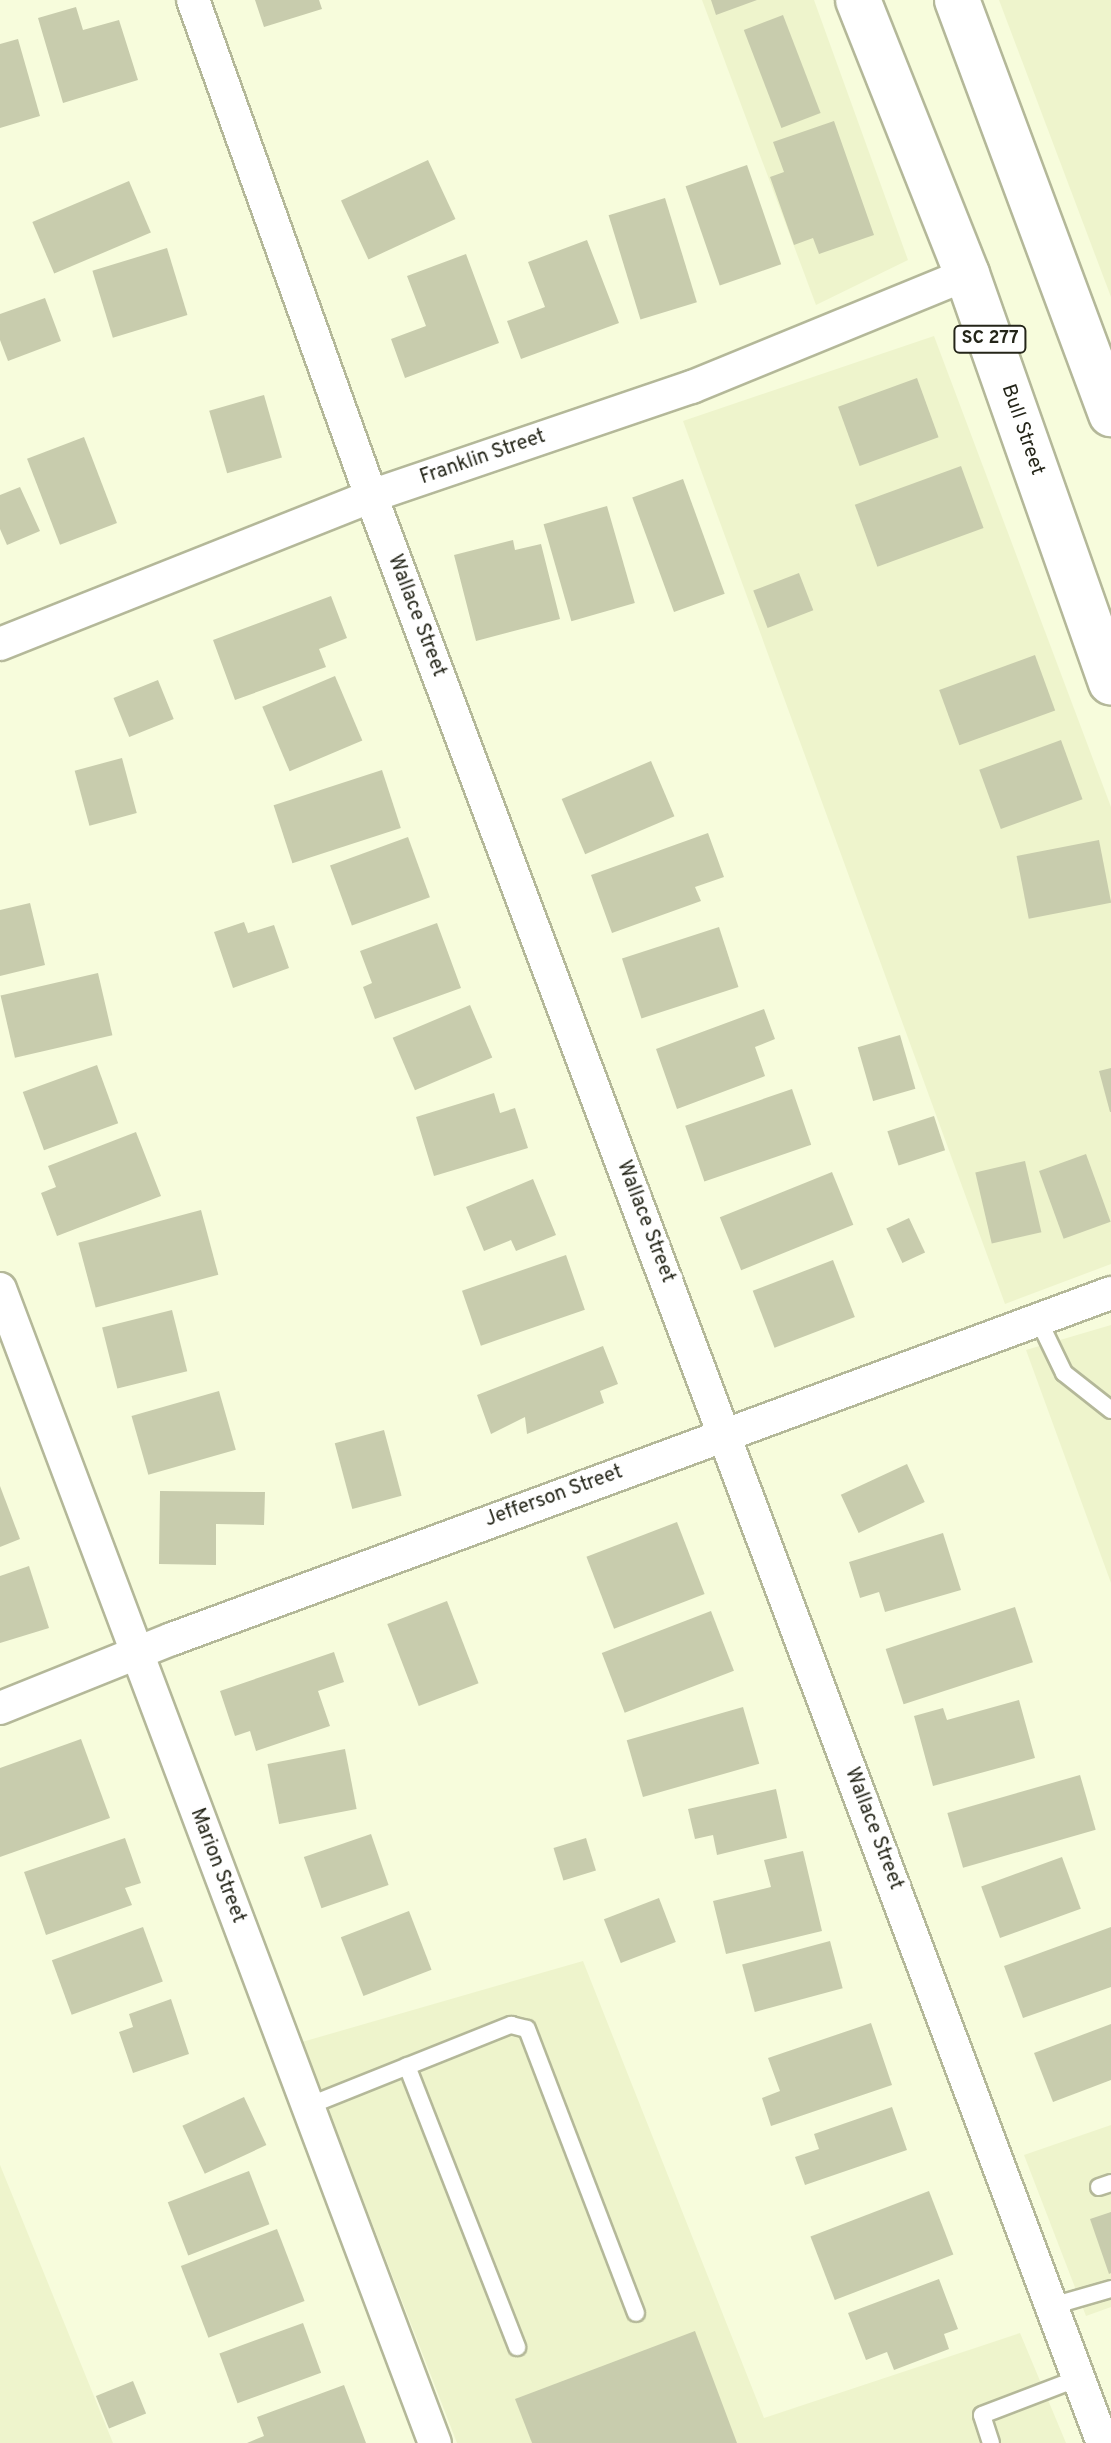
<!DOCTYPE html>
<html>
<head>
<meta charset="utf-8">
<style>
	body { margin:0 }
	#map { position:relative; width:1111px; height:2443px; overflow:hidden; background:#f7fcdc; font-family:Overpass,sans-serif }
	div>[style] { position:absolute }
	.built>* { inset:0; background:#eef4cc }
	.building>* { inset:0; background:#c8ccad; transform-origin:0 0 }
	.roads { filter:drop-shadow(2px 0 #b4b899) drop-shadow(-2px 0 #b4b899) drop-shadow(0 2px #b4b899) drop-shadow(0 -2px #b4b899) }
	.service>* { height:16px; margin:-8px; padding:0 8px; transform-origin:8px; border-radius:8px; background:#fff }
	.minor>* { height:32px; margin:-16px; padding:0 16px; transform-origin:16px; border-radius:16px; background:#fff }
	.trunk>* { height:44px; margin:-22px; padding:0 22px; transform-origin:22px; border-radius:22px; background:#fff }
	span { translate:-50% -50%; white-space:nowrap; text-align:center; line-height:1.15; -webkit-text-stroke:8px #fff; paint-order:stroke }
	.shield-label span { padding:2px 6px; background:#fff; border:2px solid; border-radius:6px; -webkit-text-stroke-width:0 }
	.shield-label { font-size:18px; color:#242519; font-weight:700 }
	.street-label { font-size:20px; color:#242519 }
</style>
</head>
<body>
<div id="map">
	<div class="built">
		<i style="clip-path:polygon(702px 0,814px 0,908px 260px,816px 305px)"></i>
		<i style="clip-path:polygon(999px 0,1111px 0,1111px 297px)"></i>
		<i style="clip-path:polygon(934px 336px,1111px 807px,1111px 1264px,1005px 1304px,683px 421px)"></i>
		<i style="clip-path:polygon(1111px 1325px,1111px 1583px,1026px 1350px)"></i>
		<i style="clip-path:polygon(583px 1961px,764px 2418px,1020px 2333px,1066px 2443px,457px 2443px,302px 2042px)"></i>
		<i style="clip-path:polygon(1111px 2125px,1111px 2307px,1086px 2316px,1024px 2155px)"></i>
		<i style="clip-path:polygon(0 2165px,113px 2443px,0 2443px)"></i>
	</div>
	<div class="building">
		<i style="clip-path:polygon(255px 0,319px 0,322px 9px,264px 27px)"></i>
		<i style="clip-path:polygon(711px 0,757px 0,716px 15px)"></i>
		<i style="clip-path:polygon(76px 7px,83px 30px,119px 20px,138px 80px,63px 103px,38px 18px)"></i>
		<i style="left:783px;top:15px;width:105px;height:42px;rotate:69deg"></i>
		<i style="clip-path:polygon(18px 39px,40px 116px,0 128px,0 44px)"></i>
		<i style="clip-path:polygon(834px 121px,874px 235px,819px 254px,813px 238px,794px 245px,770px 177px,784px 172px,773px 142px)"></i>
		<i style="left:428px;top:160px;width:65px;height:96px;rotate:65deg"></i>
		<i style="left:747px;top:165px;width:105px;height:65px;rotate:71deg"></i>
		<i style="left:129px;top:181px;width:56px;height:105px;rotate:67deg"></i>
		<i style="left:665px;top:198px;width:109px;height:59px;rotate:73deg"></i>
		<i style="clip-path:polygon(587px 240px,619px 323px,521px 359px,507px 321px,545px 307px,528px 262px)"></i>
		<i style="left:167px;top:248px;width:70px;height:78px;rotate:73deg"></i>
		<i style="clip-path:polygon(466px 254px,499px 343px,405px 378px,391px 339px,426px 326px,407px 276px)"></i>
		<i style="clip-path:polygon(45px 298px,61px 341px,8px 361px,0 340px,0 314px)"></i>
		<i style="left:917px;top:378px;width:63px;height:84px;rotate:70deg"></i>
		<i style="left:264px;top:395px;width:65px;height:57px;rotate:74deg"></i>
		<i style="left:84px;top:437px;width:92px;height:61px;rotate:69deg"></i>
		<i style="left:961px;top:466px;width:66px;height:113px;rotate:70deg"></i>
		<i style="left:683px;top:479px;width:122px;height:54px;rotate:70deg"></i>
		<i style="clip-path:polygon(20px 487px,40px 531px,7px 545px,0 529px,0 495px)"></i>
		<i style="left:607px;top:506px;width:101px;height:66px;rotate:74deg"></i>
		<i style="clip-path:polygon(513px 540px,515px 550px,541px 544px,560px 619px,476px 641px,454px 555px)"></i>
		<i style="left:799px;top:573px;width:40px;height:49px;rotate:69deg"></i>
		<i style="clip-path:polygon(331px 596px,347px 638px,319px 649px,326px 667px,235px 700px,213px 640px)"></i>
		<i style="left:1035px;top:655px;width:59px;height:102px;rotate:70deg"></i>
		<i style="left:335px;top:676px;width:70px;height:79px;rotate:67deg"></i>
		<i style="left:158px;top:680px;width:42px;height:48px;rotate:68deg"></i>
		<i style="left:1061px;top:740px;width:63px;height:87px;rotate:70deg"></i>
		<i style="left:122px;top:758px;width:57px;height:49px;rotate:75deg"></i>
		<i style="left:651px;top:761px;width:60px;height:97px;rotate:67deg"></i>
		<i style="left:382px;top:770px;width:61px;height:114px;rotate:72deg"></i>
		<i style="clip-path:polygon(708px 833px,724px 877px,695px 887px,701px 901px,612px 933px,591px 875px)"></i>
		<i style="left:408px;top:837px;width:64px;height:83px;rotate:70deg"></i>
		<i style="left:1099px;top:840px;width:64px;height:84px;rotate:79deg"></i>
		<i style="clip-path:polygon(30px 903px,45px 965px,0 976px,0 910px)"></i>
		<i style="clip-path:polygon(244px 922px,248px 933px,274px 925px,289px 968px,233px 988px,214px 932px)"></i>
		<i style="clip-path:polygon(437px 923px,461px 988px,375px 1019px,363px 987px,372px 983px,360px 951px)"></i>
		<i style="left:719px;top:927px;width:63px;height:102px;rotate:72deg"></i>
		<i style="left:98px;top:973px;width:64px;height:100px;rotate:77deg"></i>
		<i style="left:470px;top:1005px;width:57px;height:84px;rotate:67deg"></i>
		<i style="clip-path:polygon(764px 1009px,775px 1039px,755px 1047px,765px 1076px,677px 1109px,656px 1049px)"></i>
		<i style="left:900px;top:1035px;width:56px;height:44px;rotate:74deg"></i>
		<i style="left:97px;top:1065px;width:62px;height:79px;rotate:70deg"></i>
		<i style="clip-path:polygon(1111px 1068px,1111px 1112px,1110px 1112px,1099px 1071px)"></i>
		<i style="left:792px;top:1089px;width:59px;height:113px;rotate:71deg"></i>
		<i style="clip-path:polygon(494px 1093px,500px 1113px,515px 1108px,528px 1148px,434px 1176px,416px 1117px)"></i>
		<i style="left:934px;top:1116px;width:36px;height:49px;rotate:72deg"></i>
		<i style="clip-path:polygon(136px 1132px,161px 1196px,57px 1236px,41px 1193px,56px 1187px,48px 1166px)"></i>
		<i style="left:1086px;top:1154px;width:72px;height:50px;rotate:70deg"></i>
		<i style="left:1025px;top:1161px;width:73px;height:51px;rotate:77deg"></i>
		<i style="left:832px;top:1172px;width:57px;height:121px;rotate:68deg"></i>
		<i style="clip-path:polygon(533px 1179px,556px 1235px,516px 1251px,511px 1240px,484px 1251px,466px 1207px)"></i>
		<i style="left:201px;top:1210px;width:67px;height:127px;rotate:75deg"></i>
		<i style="left:909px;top:1218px;width:38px;height:25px;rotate:65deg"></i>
		<i style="left:566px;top:1255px;width:58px;height:110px;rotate:71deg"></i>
		<i style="left:833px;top:1260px;width:61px;height:86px;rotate:69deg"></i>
		<i style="left:172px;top:1310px;width:63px;height:72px;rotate:76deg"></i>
		<i style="clip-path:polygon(603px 1346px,618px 1384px,600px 1391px,604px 1403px,527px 1434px,525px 1417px,491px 1434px,477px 1395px)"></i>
		<i style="left:219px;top:1391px;width:61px;height:91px;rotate:74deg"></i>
		<i style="left:384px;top:1430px;width:68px;height:51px;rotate:75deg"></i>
		<i style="left:907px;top:1464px;width:42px;height:73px;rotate:65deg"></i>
		<i style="clip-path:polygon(0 1486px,20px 1539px,0 1547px)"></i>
		<i style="clip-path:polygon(160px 1491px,265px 1492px,264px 1525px,216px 1524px,216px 1565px,159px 1564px)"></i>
		<i style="left:677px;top:1522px;width:77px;height:97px;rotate:69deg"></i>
		<i style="clip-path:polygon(943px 1533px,961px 1590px,885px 1612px,879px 1592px,860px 1598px,849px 1562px)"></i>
		<i style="clip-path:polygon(29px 1566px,49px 1628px,0 1643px,0 1576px)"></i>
		<i style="left:447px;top:1601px;width:88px;height:64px;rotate:69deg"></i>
		<i style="left:1015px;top:1607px;width:58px;height:136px;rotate:72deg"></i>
		<i style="left:711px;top:1611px;width:64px;height:117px;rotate:69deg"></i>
		<i style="clip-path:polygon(334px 1652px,344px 1682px,318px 1691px,330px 1726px,256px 1751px,250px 1731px,235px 1736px,220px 1691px)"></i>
		<i style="clip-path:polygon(1019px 1700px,1035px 1758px,933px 1786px,914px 1716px,943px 1708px,947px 1720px)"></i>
		<i style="left:743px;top:1707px;width:59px;height:121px;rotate:74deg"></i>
		<i style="clip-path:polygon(81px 1739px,110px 1818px,0 1857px,0 1768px)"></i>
		<i style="left:345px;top:1749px;width:61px;height:79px;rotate:79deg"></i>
		<i style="left:1080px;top:1775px;width:57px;height:138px;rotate:74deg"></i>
		<i style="clip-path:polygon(776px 1789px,787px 1838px,717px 1855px,713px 1835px,695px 1839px,688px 1809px)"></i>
		<i style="left:371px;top:1834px;width:54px;height:71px;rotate:71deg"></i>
		<i style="clip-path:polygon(125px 1838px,141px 1883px,125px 1888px,132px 1905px,46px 1935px,24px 1872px)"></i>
		<i style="left:586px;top:1838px;width:34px;height:34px;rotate:73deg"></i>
		<i style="clip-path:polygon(803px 1851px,822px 1931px,726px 1954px,713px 1901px,771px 1887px,764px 1860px)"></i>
		<i style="left:1062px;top:1857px;width:55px;height:86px;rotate:70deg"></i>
		<i style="left:659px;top:1898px;width:47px;height:59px;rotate:69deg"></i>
		<i style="left:409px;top:1911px;width:63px;height:73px;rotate:69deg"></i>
		<i style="left:143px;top:1927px;width:58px;height:97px;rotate:70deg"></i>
		<i style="clip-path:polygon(1111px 1927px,1111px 1987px,1023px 2018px,1004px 1966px)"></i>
		<i style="left:830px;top:1941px;width:49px;height:91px;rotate:75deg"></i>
		<i style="clip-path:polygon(171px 1999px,189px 2054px,133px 2073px,119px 2032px,133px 2027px,129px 2014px)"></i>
		<i style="clip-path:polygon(871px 2023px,892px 2085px,771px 2126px,762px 2098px,780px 2091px,768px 2058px)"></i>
		<i style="clip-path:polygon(1111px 2024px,1111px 2080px,1053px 2102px,1034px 2053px)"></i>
		<i style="left:244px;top:2097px;width:53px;height:68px;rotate:65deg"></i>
		<i style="clip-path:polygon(892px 2107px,907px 2150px,805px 2185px,795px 2157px,819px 2149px,814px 2134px)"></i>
		<i style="left:249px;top:2171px;width:57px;height:87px;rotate:69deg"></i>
		<i style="left:929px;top:2191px;width:68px;height:127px;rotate:69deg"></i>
		<i style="clip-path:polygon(1111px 2212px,1111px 2273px,1109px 2274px,1090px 2219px)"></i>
		<i style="left:277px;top:2229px;width:77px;height:103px;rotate:69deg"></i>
		<i style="clip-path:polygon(939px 2279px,958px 2329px,944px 2334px,949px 2349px,894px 2370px,887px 2352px,866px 2360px,848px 2313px)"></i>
		<i style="left:303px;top:2323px;width:53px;height:89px;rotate:70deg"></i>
		<i style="clip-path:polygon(695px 2331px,737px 2443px,532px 2443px,515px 2399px)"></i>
		<i style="left:133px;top:2381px;width:35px;height:40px;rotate:68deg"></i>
		<i style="clip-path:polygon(344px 2385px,366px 2443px,247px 2443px,264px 2436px,257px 2417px)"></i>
	</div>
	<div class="roads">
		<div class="service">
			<i style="left:1038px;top:1319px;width:60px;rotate:64.3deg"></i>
			<i style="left:1064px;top:1373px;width:60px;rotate:38.2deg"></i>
			<i style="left:407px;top:2066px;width:302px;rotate:68.6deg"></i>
			<i style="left:308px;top:2106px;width:219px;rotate:-21.8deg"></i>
			<i style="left:511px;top:2025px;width:16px;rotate:14deg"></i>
			<i style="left:527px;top:2029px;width:304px;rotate:69deg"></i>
			<i style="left:1099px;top:2187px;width:13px;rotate:-18deg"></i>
			<i style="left:1052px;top:2306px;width:61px;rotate:-16.1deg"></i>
			<i style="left:991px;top:2443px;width:29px;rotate:-108deg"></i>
			<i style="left:982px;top:2415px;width:104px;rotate:-20.9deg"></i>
		</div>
		<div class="minor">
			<i style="left:193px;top:0;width:527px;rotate:70.26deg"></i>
			<i style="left:371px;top:496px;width:2080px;rotate:69.4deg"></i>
			<i style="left:0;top:644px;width:399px;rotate:-21.7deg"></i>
			<i style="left:371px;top:496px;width:339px;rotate:-18.8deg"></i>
			<i style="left:692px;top:387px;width:297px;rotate:-22.3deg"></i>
			<i style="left:0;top:1289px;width:1233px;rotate:69.35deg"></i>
			<i style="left:0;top:1708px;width:185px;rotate:-21.9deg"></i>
			<i style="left:172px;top:1639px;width:1001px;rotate:-20.23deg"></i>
		</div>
		<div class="trunk">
			<i style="left:858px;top:0;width:295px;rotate:68.3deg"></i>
			<i style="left:967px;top:274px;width:433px;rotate:70.6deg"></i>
			<i style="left:957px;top:0;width:442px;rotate:69.6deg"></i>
		</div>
	</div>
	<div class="shield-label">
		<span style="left:990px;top:339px">SC 277</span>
	</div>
	<div class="street-label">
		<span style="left:1022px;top:430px;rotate:71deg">Bull Street</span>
		<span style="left:483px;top:458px;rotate:-19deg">Franklin Street</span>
		<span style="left:416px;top:616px;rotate:69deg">Wallace Street</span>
		<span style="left:645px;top:1222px;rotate:69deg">Wallace Street</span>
		<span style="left:554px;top:1497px;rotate:-20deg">Jefferson Street</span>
		<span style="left:873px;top:1829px;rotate:69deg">Wallace Street</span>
		<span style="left:217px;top:1866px;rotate:69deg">Marion Street</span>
	</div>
</div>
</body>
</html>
